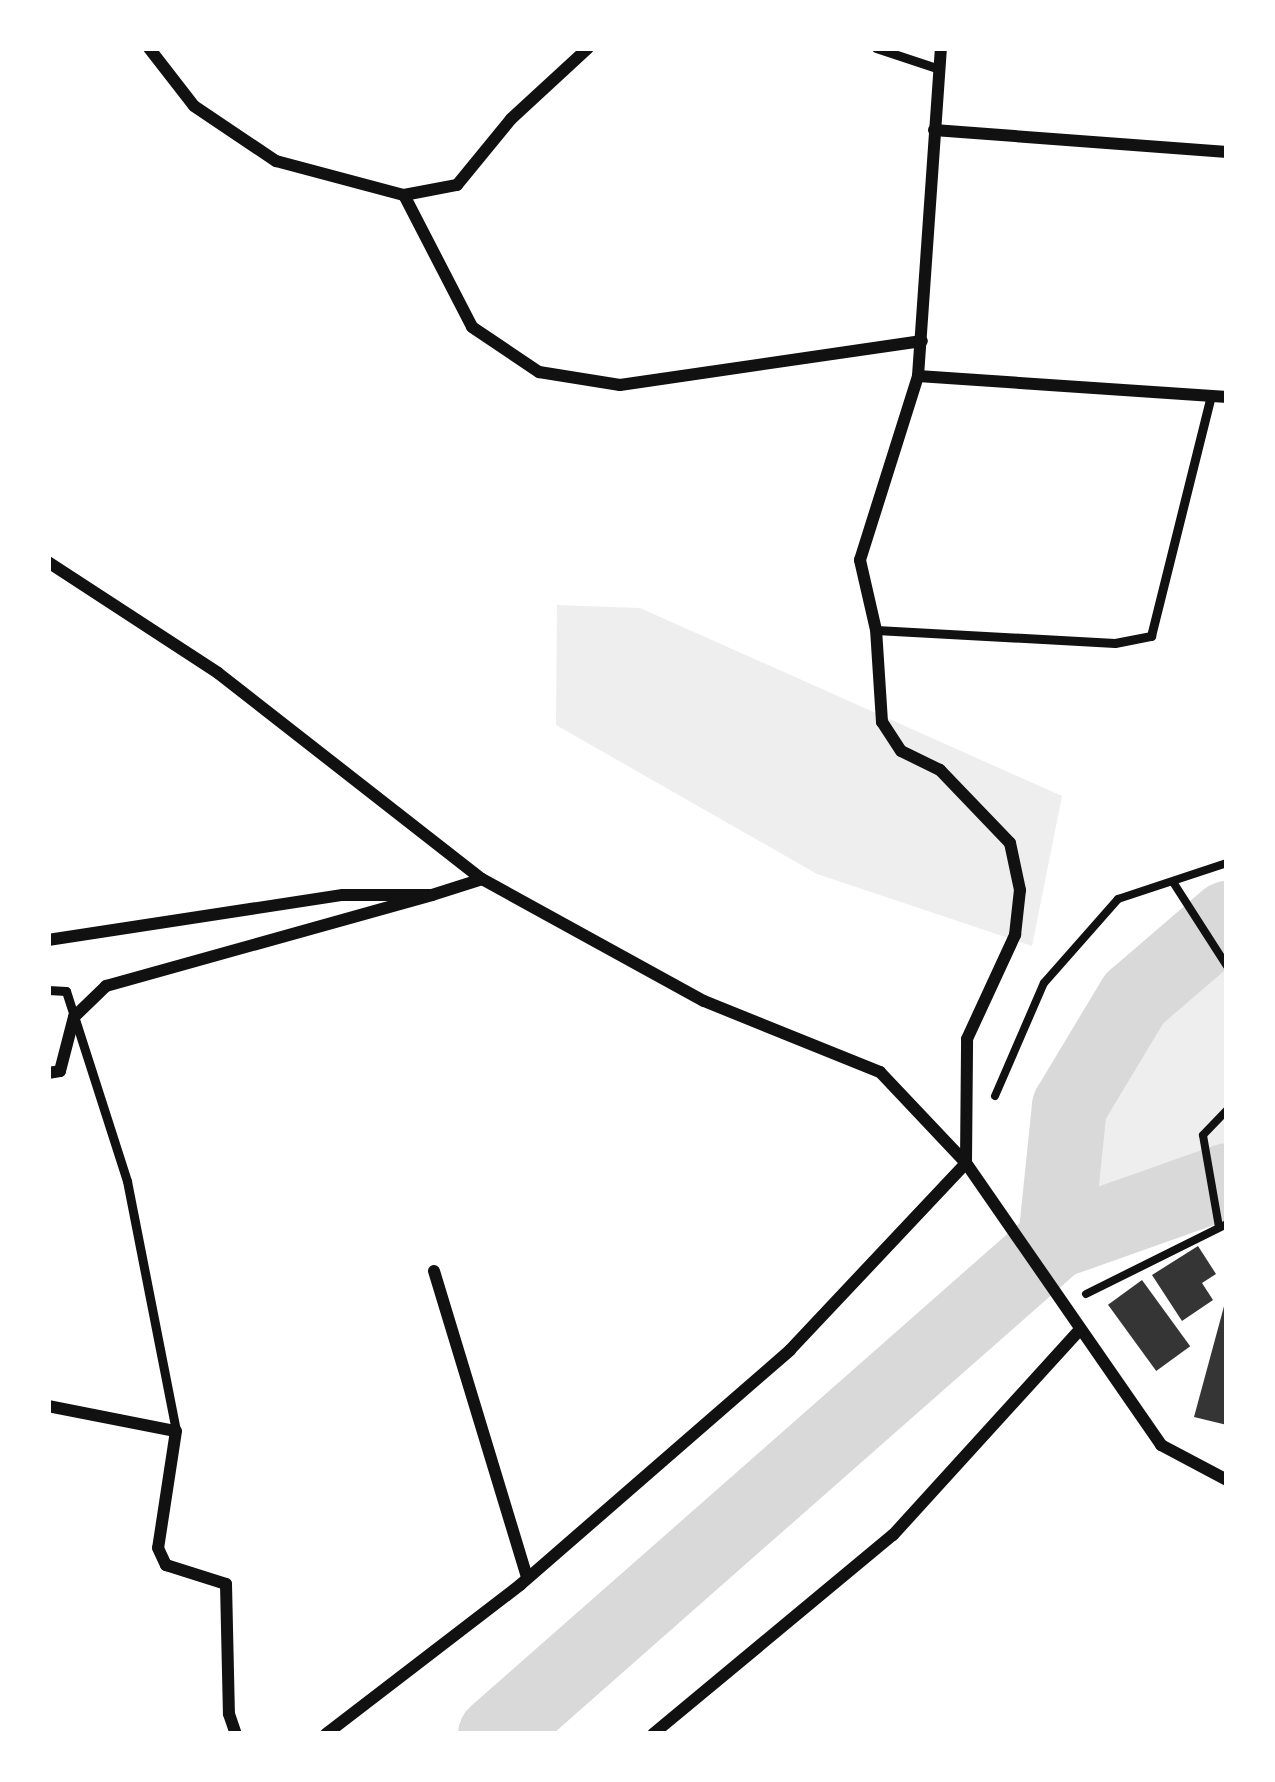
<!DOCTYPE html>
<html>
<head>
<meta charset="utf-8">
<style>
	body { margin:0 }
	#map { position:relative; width:1275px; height:1782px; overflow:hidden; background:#fff; font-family:"Fira Sans",sans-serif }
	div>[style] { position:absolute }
	.green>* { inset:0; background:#eee }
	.river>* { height:75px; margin:-37.5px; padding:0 37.5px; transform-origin:37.5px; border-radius:37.5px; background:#d9d9d9 }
	.building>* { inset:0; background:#353535; transform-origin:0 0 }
	.path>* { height:8px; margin:-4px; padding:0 4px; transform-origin:4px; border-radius:4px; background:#111 }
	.service>* { height:9px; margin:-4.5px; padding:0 4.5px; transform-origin:4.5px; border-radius:4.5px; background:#111 }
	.minor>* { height:12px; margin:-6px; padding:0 6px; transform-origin:6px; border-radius:6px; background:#111 }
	span { translate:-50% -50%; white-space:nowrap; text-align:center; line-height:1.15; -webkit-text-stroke:12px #fff; paint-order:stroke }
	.frame { position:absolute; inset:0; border:51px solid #fff; pointer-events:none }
</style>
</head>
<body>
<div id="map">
	<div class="green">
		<i style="clip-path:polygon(557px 605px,640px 608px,1062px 796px,1032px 946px,817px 874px,556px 725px)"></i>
		<i style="clip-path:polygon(1227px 947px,1227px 1164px,1113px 1195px,1087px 1214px,1116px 1050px,1132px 1017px)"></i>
	</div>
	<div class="river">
		<i style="left:1055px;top:1241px;width:136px;rotate:-84.1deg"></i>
		<i style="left:1069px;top:1106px;width:126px;rotate:-59deg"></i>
		<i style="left:1134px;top:998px;width:123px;rotate:-40.7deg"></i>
		<i style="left:495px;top:1734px;width:746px;rotate:-41.36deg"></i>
		<i style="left:1055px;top:1241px;width:182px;rotate:-19.5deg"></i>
	</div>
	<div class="building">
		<i style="clip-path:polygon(1198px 1246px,1216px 1274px,1202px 1283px,1213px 1300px,1182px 1321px,1152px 1275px)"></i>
		<i style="left:1142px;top:1280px;width:82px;height:42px;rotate:54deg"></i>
		<i style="clip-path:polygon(1226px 1299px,1227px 1299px,1227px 1425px,1194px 1417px)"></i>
	</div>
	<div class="path">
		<i style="left:1173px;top:882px;width:100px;rotate:57.3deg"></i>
		<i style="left:995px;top:1096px;width:123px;rotate:-66.6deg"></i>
		<i style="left:1044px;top:983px;width:112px;rotate:-48.6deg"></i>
		<i style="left:1118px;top:899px;width:115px;rotate:-18.3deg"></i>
		<i style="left:1219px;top:1227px;width:93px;rotate:-99.9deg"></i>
		<i style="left:1203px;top:1135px;width:35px;rotate:-46deg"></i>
		<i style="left:1086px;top:1294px;width:157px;rotate:-26.4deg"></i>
	</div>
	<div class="service">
		<i style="left:876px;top:48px;width:66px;rotate:18.4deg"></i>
		<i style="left:876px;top:630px;width:239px;rotate:3.1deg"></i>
		<i style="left:1115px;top:643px;width:37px;rotate:-11deg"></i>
		<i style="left:1151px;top:636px;width:247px;rotate:-76deg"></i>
		<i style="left:48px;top:990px;width:18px;rotate:3deg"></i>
		<i style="left:66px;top:991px;width:200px;rotate:72.2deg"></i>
		<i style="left:127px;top:1181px;width:255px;rotate:78.9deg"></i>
	</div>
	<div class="minor">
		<i style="left:149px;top:48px;width:73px;rotate:52.2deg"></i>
		<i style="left:194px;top:106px;width:99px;rotate:33.9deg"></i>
		<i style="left:276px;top:161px;width:132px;rotate:14.9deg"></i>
		<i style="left:404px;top:195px;width:54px;rotate:-10.7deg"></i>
		<i style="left:457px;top:185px;width:85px;rotate:-50.7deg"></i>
		<i style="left:511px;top:119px;width:105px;rotate:-42.7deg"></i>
		<i style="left:934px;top:130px;width:294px;rotate:4.3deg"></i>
		<i style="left:404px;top:195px;width:148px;rotate:62.7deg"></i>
		<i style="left:472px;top:327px;width:81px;rotate:33.9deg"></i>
		<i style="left:539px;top:372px;width:82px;rotate:9.1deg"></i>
		<i style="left:620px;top:385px;width:305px;rotate:-8.3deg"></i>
		<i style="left:918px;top:376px;width:310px;rotate:3.9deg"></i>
		<i style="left:48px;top:562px;width:203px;rotate:33.1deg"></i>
		<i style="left:218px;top:673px;width:335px;rotate:38deg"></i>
		<i style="left:482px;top:879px;width:253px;rotate:28.8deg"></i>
		<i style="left:704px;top:1001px;width:190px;rotate:22deg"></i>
		<i style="left:880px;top:1072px;width:125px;rotate:46.6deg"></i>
		<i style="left:966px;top:1163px;width:343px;rotate:55.3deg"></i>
		<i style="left:1161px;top:1445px;width:75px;rotate:27.9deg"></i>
		<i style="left:48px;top:940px;width:298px;rotate:-8.7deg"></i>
		<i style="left:343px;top:895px;width:89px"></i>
		<i style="left:432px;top:895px;width:52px;rotate:-17.7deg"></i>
		<i style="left:48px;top:1073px;width:12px;rotate:-9deg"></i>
		<i style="left:60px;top:1071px;width:56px;rotate:-75.5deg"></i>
		<i style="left:74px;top:1017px;width:45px;rotate:-44.1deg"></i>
		<i style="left:106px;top:986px;width:338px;rotate:-15.6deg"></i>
		<i style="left:434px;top:1271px;width:320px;rotate:73.1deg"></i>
		<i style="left:48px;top:1406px;width:130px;rotate:11.1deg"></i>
		<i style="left:176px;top:1431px;width:118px;rotate:98.7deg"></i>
		<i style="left:158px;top:1548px;width:19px;rotate:65deg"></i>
		<i style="left:166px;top:1565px;width:63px;rotate:17.6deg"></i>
		<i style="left:226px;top:1584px;width:130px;rotate:88.7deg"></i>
		<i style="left:229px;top:1714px;width:21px;rotate:71deg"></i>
		<i style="left:326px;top:1734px;width:245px;rotate:-37.5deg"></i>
		<i style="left:520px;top:1585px;width:358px;rotate:-41deg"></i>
		<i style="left:790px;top:1350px;width:257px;rotate:-46.7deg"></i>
		<i style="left:966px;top:1163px;width:124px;rotate:-89.5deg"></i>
		<i style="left:967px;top:1039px;width:115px;rotate:-65.2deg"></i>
		<i style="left:1015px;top:935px;width:45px;rotate:-83.7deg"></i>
		<i style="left:1020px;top:890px;width:48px;rotate:-102deg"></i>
		<i style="left:1010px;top:843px;width:101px;rotate:-133.8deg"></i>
		<i style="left:940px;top:770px;width:43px;rotate:-154deg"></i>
		<i style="left:901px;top:751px;width:35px;rotate:-123deg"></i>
		<i style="left:882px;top:722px;width:92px;rotate:-93.7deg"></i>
		<i style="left:876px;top:630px;width:72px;rotate:-102.9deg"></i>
		<i style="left:860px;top:560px;width:193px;rotate:-72.5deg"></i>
		<i style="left:918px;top:376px;width:329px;rotate:-86deg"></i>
		<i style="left:653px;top:1734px;width:312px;rotate:-39.7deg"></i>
		<i style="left:893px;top:1535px;width:275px;rotate:-47.7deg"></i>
	</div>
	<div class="frame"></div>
</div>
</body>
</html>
